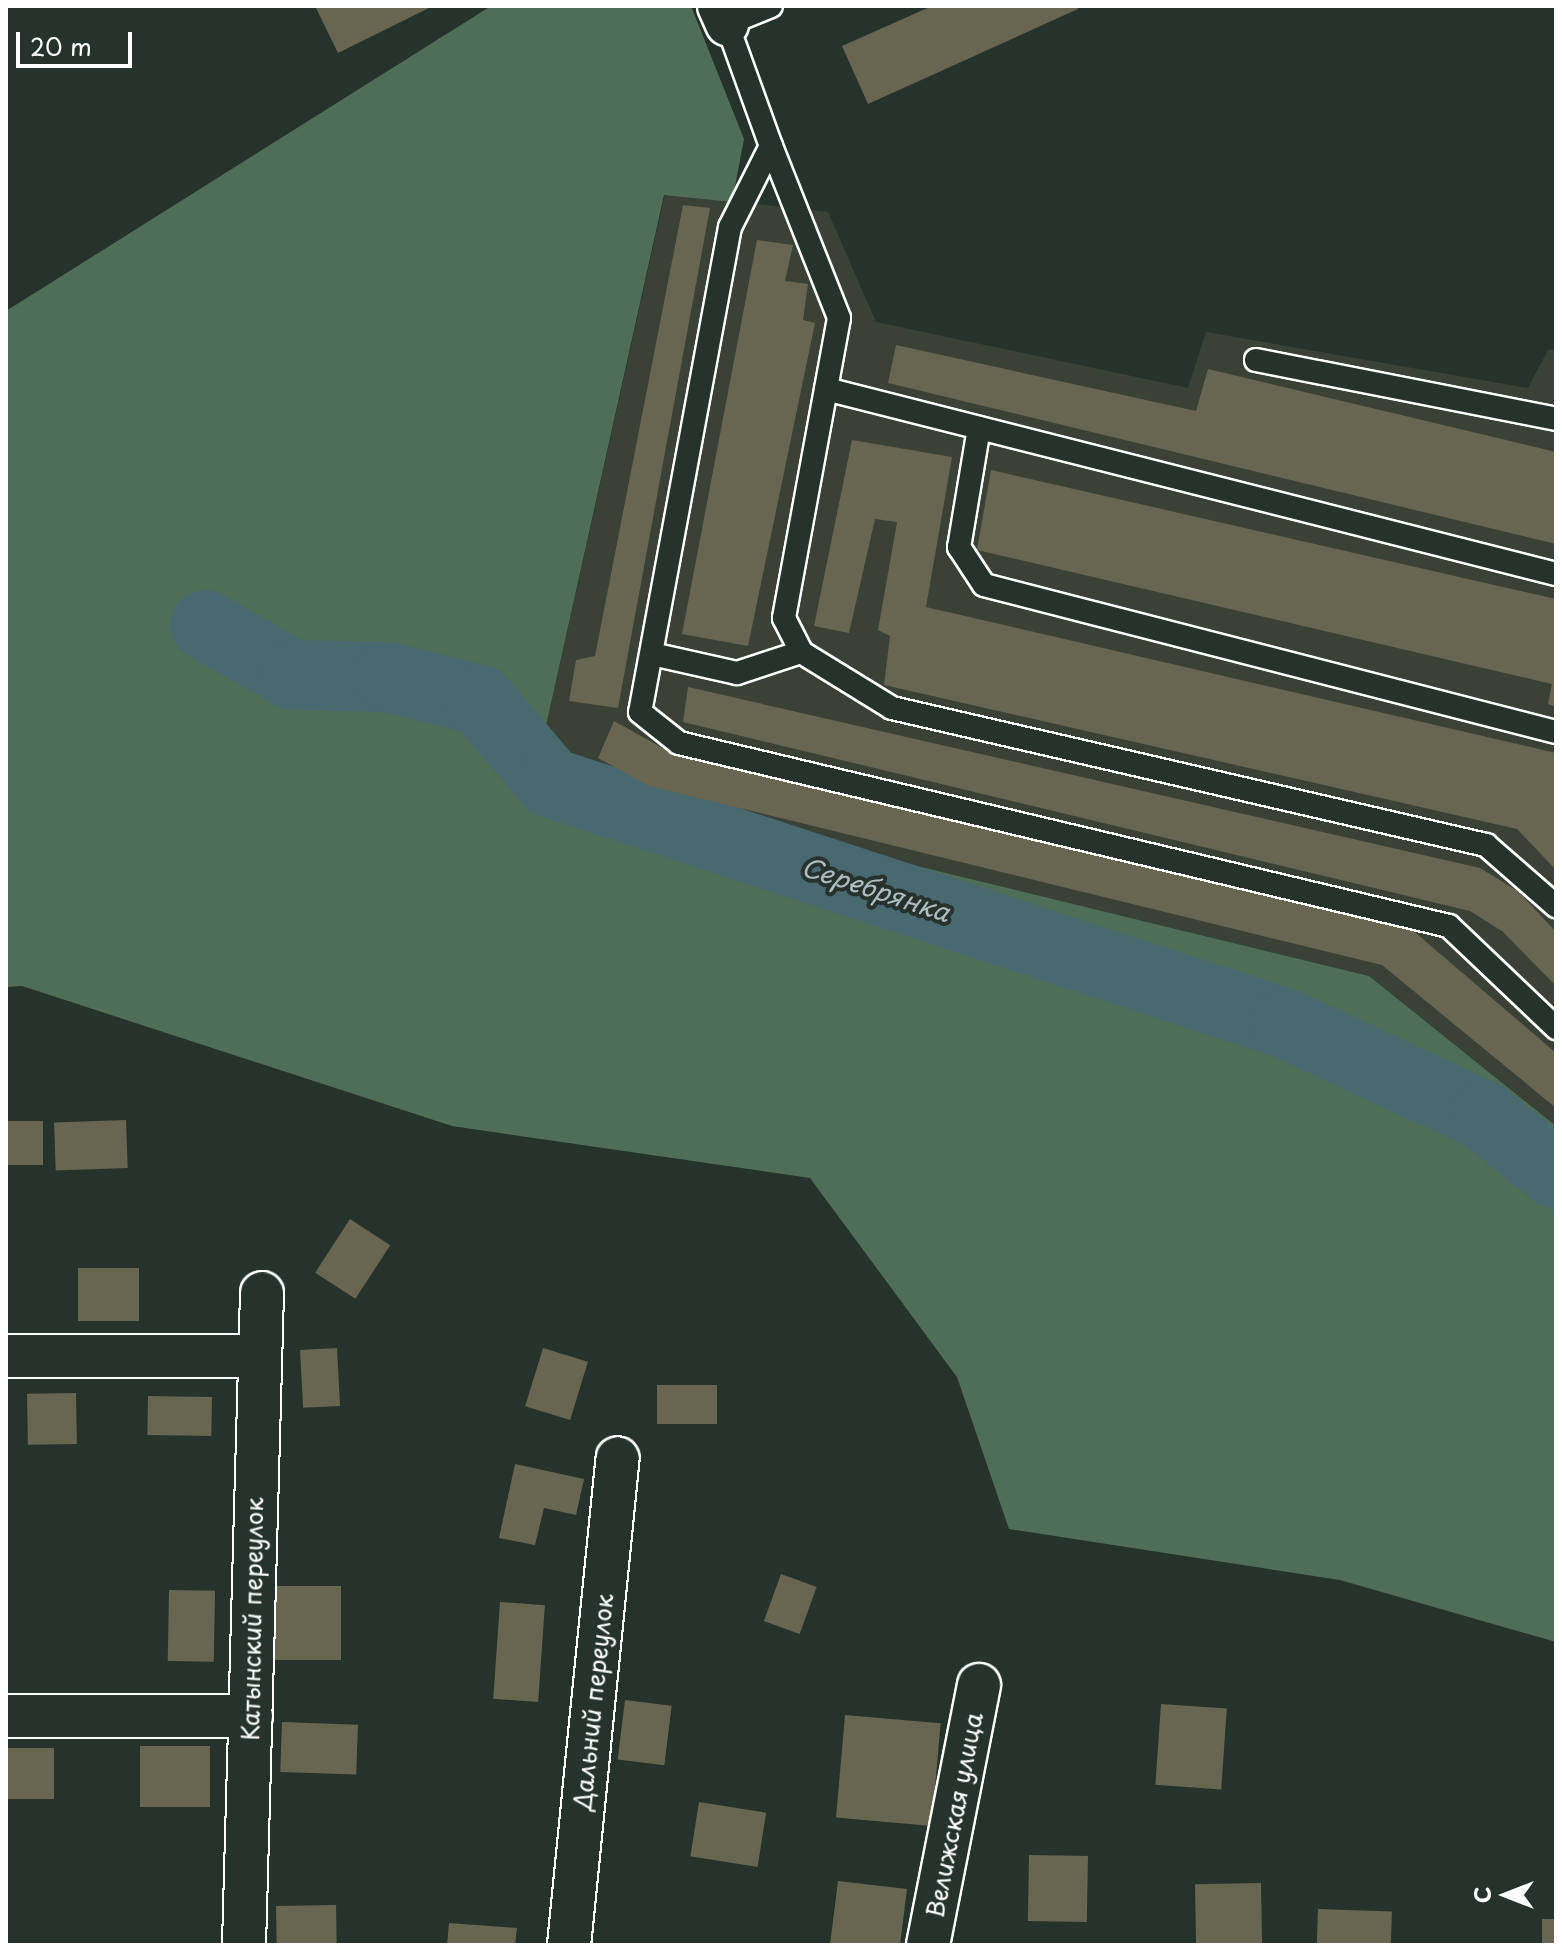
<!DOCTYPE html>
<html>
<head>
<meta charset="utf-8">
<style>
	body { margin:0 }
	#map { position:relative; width:1562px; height:1951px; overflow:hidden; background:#26332d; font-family:"Playpen Sans",sans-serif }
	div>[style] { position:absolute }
	.built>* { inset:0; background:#3a4238 }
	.green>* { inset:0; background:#4f6e57 }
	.river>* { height:70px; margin:-35px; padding:0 35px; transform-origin:35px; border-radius:35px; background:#496970 }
	.building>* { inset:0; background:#686551; transform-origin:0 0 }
	.roads { filter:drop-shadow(2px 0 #fff) drop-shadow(-2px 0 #fff) drop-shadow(0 2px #fff) drop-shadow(0 -2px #fff) }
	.service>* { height:22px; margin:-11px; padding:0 11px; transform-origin:11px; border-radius:11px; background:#26332d }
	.minor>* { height:42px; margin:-21px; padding:0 21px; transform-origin:21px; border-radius:21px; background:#26332d }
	span { translate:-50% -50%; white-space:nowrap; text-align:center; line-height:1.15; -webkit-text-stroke:8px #26332d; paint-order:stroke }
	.street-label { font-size:24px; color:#fff }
	.water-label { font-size:26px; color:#adbcbf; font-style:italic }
	.frame { position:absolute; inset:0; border:8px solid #fff; pointer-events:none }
	.north { position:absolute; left:1466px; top:1855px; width:80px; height:80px; -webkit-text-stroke:6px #26332d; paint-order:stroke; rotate:270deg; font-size:22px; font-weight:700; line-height:32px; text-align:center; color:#fff }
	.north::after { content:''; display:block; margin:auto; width:28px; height:36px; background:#fff; clip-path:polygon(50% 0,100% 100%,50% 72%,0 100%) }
	.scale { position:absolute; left:16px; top:32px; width:116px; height:36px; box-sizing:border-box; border:4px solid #fff; border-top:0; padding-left:10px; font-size:24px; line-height:28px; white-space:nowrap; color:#fff; -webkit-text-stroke:6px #26332d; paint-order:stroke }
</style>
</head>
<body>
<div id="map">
	<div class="built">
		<i style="clip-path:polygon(665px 194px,828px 212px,876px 322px,1188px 388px,1206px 332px,1528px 388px,1548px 350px,1556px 349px,1556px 1126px,1369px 976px,617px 793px,544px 735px)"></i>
	</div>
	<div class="green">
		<i style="clip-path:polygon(491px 6px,691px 6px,744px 139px,732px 202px,664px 195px,544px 735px,617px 793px,1369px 976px,1556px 1126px,1556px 1642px,1340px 1580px,1009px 1529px,957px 1377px,810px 1178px,452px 1126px,22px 986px,6px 987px,6px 311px)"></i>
	</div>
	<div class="river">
		<i style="left:205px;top:625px;width:101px;rotate:29.6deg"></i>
		<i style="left:293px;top:675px;width:95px;rotate:1.2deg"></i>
		<i style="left:388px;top:677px;width:95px;rotate:14deg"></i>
		<i style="left:480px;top:700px;width:109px;rotate:49.5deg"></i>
		<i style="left:551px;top:783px;width:771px;rotate:18.13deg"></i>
		<i style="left:1284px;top:1023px;width:221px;rotate:24.9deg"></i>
		<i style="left:1484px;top:1116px;width:92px;rotate:38.9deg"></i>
	</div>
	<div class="building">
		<i style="clip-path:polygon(315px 6px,433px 6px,338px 53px)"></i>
		<i style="clip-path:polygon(932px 6px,1077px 6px,1078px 9px,868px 104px,842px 46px)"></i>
		<i style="clip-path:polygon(683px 205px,710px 208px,618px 708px,569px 701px,576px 660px,595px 656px)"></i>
		<i style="clip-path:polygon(757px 240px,793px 245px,785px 281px,808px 284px,803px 320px,815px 323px,748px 646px,682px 634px)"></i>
		<i style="clip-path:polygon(896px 345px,1196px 411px,1208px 369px,1556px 452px,1556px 544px,888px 383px)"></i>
		<i style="clip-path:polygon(852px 440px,952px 457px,926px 607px,1556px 753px,1556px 870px,1517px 829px,884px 685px,890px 636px,878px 630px,897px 522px,875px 519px,849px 633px,814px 626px)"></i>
		<i style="clip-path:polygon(991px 470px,1556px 599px,1556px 707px,1548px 704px,1552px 684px,977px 550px)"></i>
		<i style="clip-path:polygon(688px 687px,1480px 868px,1519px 892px,1556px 932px,1556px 986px,1502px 931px,1470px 911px,683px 722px)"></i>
		<i style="clip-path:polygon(614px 721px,677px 756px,1410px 928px,1556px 1053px,1556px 1108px,1382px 965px,649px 786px,598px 758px)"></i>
		<i style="left:126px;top:1120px;width:48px;height:72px;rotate:88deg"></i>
		<i style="left:6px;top:1121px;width:37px;height:44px"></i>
		<i style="left:350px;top:1219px;width:48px;height:64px;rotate:33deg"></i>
		<i style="left:139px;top:1268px;width:53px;height:61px;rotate:90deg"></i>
		<i style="left:337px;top:1348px;width:58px;height:37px;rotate:87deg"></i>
		<i style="left:543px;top:1348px;width:47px;height:61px;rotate:17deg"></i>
		<i style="left:657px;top:1385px;width:60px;height:39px"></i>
		<i style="left:76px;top:1393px;width:51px;height:49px;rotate:89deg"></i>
		<i style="left:148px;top:1396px;width:64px;height:39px;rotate:1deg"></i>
		<i style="clip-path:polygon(515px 1464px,584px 1479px,576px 1515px,544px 1508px,535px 1545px,499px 1538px)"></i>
		<i style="left:781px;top:1574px;width:38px;height:50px;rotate:20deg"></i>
		<i style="left:341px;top:1586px;width:74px;height:71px;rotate:90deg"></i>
		<i style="left:169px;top:1590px;width:46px;height:71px;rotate:1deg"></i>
		<i style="left:500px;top:1602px;width:45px;height:97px;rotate:4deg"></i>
		<i style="left:625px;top:1700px;width:47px;height:60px;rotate:7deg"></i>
		<i style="left:1161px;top:1704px;width:66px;height:81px;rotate:4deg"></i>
		<i style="left:845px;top:1715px;width:96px;height:103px;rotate:5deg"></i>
		<i style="left:282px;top:1722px;width:76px;height:50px;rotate:2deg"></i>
		<i style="left:140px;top:1746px;width:70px;height:61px"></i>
		<i style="left:6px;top:1748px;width:48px;height:51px"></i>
		<i style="left:699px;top:1802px;width:68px;height:55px;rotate:9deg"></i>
		<i style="left:1029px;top:1855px;width:59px;height:66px;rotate:1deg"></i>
		<i style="clip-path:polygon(838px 1881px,907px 1889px,900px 1945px,830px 1945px)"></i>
		<i style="left:1261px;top:1883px;width:62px;height:66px;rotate:89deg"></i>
		<i style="left:336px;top:1905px;width:40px;height:60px;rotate:89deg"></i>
		<i style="left:1318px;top:1909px;width:74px;height:36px;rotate:2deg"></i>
		<i style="left:1542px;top:1919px;width:14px;height:26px"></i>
		<i style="clip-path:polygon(449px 1923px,517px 1928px,515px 1945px,447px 1945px)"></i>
	</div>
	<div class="roads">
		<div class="service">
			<i style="left:771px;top:6px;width:48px;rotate:157.8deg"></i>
			<i style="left:727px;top:24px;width:130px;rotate:70.2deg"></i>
			<i style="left:771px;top:146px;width:91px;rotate:116.8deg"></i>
			<i style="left:730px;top:227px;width:493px;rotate:100.5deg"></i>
			<i style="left:640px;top:712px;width:50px;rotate:38.5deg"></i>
			<i style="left:679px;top:743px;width:791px;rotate:13.37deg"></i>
			<i style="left:1449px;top:926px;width:148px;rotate:43.6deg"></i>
			<i style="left:771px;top:146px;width:185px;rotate:68.4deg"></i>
			<i style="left:839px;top:318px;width:305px;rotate:100.4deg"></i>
			<i style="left:784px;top:618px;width:38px;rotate:63deg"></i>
			<i style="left:801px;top:652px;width:107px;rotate:31.6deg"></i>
			<i style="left:892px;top:708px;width:610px;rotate:12.99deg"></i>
			<i style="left:1486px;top:845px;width:93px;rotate:41.1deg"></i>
			<i style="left:1256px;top:360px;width:306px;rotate:11.1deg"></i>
			<i style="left:826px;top:389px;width:753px;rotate:14.22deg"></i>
			<i style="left:979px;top:428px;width:121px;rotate:99.5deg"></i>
			<i style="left:959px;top:547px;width:45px;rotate:56.7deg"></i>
			<i style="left:984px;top:585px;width:591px;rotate:14.41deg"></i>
			<i style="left:652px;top:654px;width:87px;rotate:12.6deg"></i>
			<i style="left:737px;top:673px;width:67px;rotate:-18.2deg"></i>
		</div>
		<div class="minor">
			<i style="left:719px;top:6px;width:20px;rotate:66deg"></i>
			<i style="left:6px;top:1356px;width:251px"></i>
			<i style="left:6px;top:1716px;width:245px"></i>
			<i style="left:244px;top:1945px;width:652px;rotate:-88.42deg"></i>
			<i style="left:569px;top:1945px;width:489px;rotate:-84.3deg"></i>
			<i style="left:928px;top:1945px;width:265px;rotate:-78.9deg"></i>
		</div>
	</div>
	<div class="street-label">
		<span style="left:252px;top:1619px;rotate:-89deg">Катынский переулок</span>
		<span style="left:593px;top:1702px;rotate:-84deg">Дальний переулок</span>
		<span style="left:954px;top:1815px;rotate:-79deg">Велижская улица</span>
	</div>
	<div class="water-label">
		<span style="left:876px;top:889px;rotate:18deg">Серебрянка</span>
	</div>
	<div class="frame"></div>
	<div class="north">С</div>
	<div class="scale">20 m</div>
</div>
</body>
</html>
